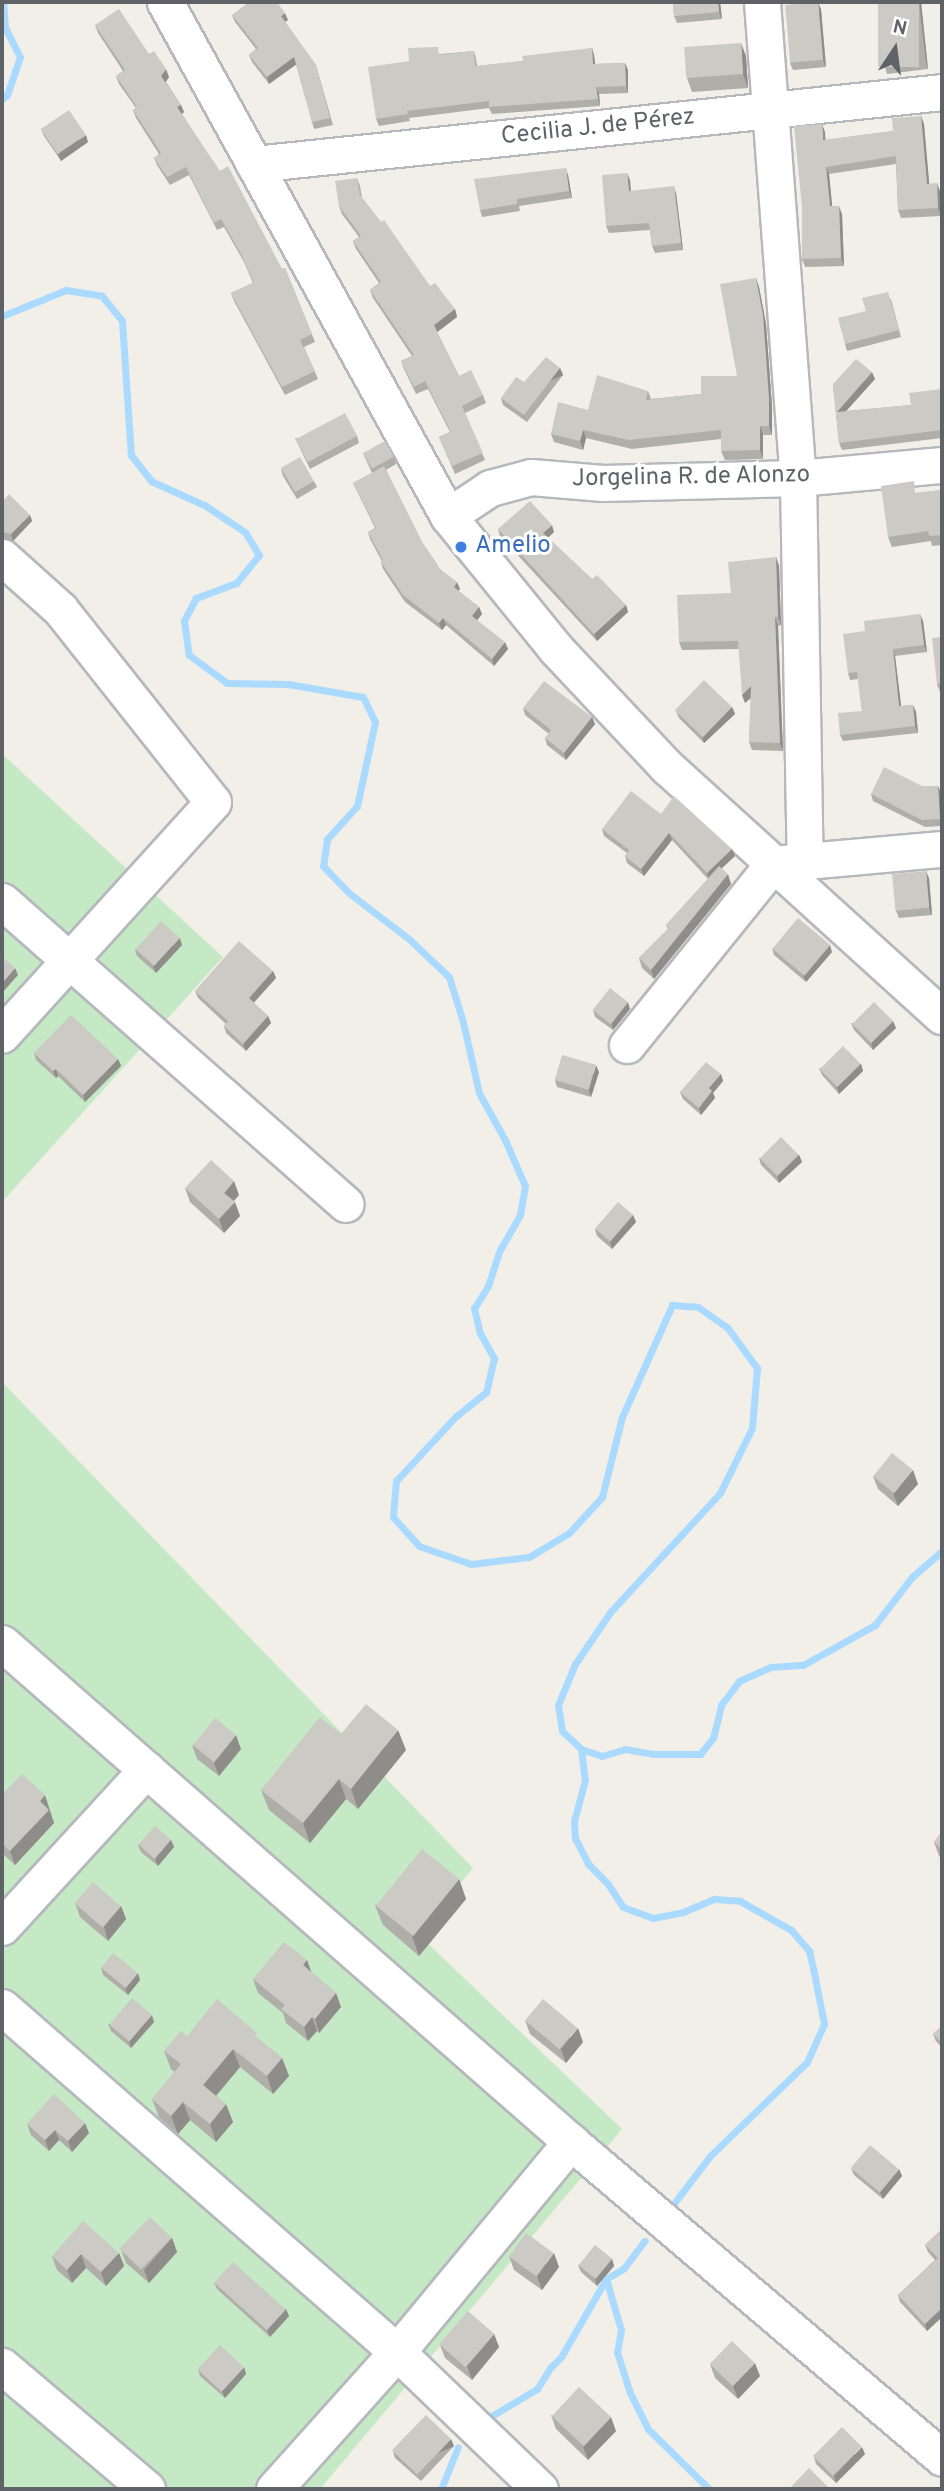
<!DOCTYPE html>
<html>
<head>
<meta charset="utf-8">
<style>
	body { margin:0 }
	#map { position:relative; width:944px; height:2491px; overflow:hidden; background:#f1efe8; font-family:Overpass,sans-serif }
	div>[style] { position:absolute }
	.green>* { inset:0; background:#c5e8c5 }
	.stream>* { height:7px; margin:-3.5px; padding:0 3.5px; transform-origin:3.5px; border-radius:3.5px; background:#aadaff }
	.roads { filter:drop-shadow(2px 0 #b5b8bc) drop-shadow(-2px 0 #b5b8bc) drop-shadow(0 2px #b5b8bc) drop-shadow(0 -2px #b5b8bc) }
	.minor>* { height:35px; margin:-17.5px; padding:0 17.5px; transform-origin:17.5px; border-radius:17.5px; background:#fff }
	.wall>* { inset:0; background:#afaea9 }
	.shaded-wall>* { inset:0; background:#8f8d8a; transform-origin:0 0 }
	.building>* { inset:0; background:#cccac5; transform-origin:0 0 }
	.dots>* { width:19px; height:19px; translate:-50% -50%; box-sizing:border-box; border:4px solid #fff; border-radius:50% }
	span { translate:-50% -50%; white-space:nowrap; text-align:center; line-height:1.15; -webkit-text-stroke:6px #fff; paint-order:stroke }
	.street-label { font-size:24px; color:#5f6368 }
	.shop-label { font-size:24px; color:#366cbe }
	.left { translate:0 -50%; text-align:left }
	.frame { position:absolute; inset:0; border:4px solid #5f6368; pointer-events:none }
	.north { position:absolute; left:860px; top:14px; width:70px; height:70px; -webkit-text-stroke:5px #fff; paint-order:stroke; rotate:13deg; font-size:19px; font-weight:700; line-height:28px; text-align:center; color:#5f6368 }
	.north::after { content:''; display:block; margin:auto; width:24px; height:32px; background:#5f6368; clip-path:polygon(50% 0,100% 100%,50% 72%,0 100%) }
</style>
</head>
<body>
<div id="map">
	<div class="green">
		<i style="clip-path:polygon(2px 754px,223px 957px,2px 1202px)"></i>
		<i style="clip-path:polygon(2px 1382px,473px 1868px,418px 1934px,622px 2129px,320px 2489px,2px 2489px)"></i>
	</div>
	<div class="stream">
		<i style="left:2px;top:99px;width:6px;rotate:-39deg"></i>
		<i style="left:7px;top:95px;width:40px;rotate:-71.1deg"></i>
		<i style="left:20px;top:57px;width:33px;rotate:-117deg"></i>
		<i style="left:5px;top:28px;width:26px;rotate:-94deg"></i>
		<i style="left:2px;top:316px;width:69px;rotate:-22.1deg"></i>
		<i style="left:66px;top:290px;width:36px;rotate:9deg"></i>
		<i style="left:102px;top:296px;width:32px;rotate:51deg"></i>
		<i style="left:122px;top:321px;width:134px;rotate:86.2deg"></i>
		<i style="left:131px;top:455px;width:33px;rotate:52deg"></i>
		<i style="left:151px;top:481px;width:60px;rotate:24.4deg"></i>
		<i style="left:206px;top:506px;width:47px;rotate:33.7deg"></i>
		<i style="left:245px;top:532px;width:27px;rotate:59deg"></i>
		<i style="left:259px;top:555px;width:36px;rotate:129deg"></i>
		<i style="left:236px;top:583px;width:43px;rotate:159.4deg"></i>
		<i style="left:196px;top:598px;width:26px;rotate:118deg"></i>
		<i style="left:184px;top:621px;width:34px;rotate:82deg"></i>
		<i style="left:189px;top:655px;width:47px;rotate:36.4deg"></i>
		<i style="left:227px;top:683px;width:61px;rotate:0.9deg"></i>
		<i style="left:288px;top:684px;width:76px;rotate:9.8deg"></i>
		<i style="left:363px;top:697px;width:28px;rotate:64deg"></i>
		<i style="left:375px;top:722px;width:86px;rotate:102.1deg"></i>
		<i style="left:357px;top:806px;width:45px;rotate:132.3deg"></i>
		<i style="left:327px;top:839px;width:27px;rotate:98deg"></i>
		<i style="left:323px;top:866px;width:37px;rotate:46deg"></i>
		<i style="left:349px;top:893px;width:76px;rotate:37.5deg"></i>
		<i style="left:409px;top:939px;width:55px;rotate:43.5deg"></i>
		<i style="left:449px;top:977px;width:47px;rotate:72.7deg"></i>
		<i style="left:463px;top:1022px;width:73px;rotate:77.3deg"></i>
		<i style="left:479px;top:1093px;width:54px;rotate:61deg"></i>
		<i style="left:505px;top:1140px;width:50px;rotate:66.5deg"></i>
		<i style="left:525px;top:1186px;width:29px;rotate:100deg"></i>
		<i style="left:520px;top:1215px;width:39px;rotate:120deg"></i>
		<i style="left:500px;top:1249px;width:39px;rotate:108deg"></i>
		<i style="left:488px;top:1286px;width:26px;rotate:122deg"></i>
		<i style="left:474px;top:1308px;width:26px;rotate:77deg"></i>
		<i style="left:480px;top:1333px;width:29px;rotate:61deg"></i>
		<i style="left:494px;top:1358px;width:35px;rotate:103deg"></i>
		<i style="left:486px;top:1392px;width:38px;rotate:141deg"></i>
		<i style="left:456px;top:1416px;width:88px;rotate:132.7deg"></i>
		<i style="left:396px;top:1481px;width:36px;rotate:95deg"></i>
		<i style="left:393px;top:1517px;width:39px;rotate:48deg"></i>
		<i style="left:419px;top:1546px;width:55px;rotate:19.1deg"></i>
		<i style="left:471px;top:1564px;width:58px;rotate:-6.9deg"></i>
		<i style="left:529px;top:1557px;width:47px;rotate:-31deg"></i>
		<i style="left:569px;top:1533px;width:49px;rotate:-47.5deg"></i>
		<i style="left:602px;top:1497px;width:82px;rotate:-76deg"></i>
		<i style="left:622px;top:1417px;width:123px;rotate:-65.9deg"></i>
		<i style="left:672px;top:1305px;width:26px;rotate:4deg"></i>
		<i style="left:698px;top:1307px;width:35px;rotate:35deg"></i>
		<i style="left:727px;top:1327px;width:51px;rotate:53.8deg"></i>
		<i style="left:757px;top:1368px;width:60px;rotate:94.8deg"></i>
		<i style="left:752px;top:1428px;width:72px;rotate:116.2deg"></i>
		<i style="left:720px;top:1493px;width:161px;rotate:132.7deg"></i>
		<i style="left:611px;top:1611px;width:64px;rotate:124.2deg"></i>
		<i style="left:575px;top:1664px;width:44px;rotate:112.5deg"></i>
		<i style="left:558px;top:1705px;width:26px;rotate:81deg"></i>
		<i style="left:562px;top:1731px;width:26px;rotate:43deg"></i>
		<i style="left:581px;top:1749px;width:22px;rotate:18deg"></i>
		<i style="left:602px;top:1756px;width:24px;rotate:-17deg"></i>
		<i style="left:625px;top:1749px;width:28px;rotate:10deg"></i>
		<i style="left:653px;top:1754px;width:47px"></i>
		<i style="left:700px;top:1754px;width:21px;rotate:-51deg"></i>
		<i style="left:713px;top:1738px;width:34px;rotate:-76deg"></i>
		<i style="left:721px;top:1705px;width:30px;rotate:-53deg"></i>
		<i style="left:739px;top:1681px;width:35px;rotate:-24deg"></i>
		<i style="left:771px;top:1667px;width:32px;rotate:-4deg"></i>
		<i style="left:803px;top:1665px;width:82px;rotate:-29.1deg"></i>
		<i style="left:875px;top:1625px;width:61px;rotate:-52.4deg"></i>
		<i style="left:912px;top:1577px;width:40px;rotate:-41deg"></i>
		<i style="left:581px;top:1749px;width:31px;rotate:83deg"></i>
		<i style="left:585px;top:1780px;width:42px;rotate:105deg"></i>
		<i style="left:574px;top:1821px;width:17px;rotate:87deg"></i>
		<i style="left:575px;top:1838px;width:29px;rotate:63deg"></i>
		<i style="left:588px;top:1864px;width:28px;rotate:45deg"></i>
		<i style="left:608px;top:1884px;width:27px;rotate:57deg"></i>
		<i style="left:623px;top:1907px;width:32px;rotate:20deg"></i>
		<i style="left:653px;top:1918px;width:31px;rotate:-11deg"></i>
		<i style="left:683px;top:1912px;width:34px;rotate:-23deg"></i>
		<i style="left:714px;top:1899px;width:26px;rotate:4deg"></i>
		<i style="left:740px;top:1901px;width:59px;rotate:29.6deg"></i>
		<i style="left:791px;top:1930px;width:28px;rotate:49deg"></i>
		<i style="left:809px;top:1951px;width:28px;rotate:77deg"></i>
		<i style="left:815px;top:1978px;width:47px;rotate:78.9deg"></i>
		<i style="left:824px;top:2024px;width:42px;rotate:114.1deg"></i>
		<i style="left:807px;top:2062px;width:135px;rotate:135.9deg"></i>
		<i style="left:710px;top:2156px;width:68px;rotate:127.2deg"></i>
		<i style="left:606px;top:2279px;width:53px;rotate:73.6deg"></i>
		<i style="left:621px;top:2330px;width:22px;rotate:100deg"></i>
		<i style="left:617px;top:2352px;width:43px;rotate:72.4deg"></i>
		<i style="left:630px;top:2393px;width:40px;rotate:63.4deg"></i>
		<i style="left:648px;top:2429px;width:86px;rotate:44.5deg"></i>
		<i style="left:483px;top:2421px;width:63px;rotate:-30.7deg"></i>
		<i style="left:537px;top:2389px;width:25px;rotate:-58deg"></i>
		<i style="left:550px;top:2368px;width:16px;rotate:-45deg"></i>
		<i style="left:561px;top:2357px;width:90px;rotate:-60deg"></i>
		<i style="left:606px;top:2279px;width:21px;rotate:-31deg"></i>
		<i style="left:624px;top:2268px;width:34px;rotate:-53deg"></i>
		<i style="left:441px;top:2489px;width:45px;rotate:-68deg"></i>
	</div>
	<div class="roads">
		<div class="minor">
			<i style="left:165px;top:2px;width:587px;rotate:61.16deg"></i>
			<i style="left:448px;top:516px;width:171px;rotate:50.9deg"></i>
			<i style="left:556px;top:649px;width:162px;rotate:46.8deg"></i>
			<i style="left:667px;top:767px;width:371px;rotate:42.2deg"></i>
			<i style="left:762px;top:2px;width:477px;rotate:85.7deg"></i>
			<i style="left:798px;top:478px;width:383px;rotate:89deg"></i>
			<i style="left:254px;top:164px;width:692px;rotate:-5.97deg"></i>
			<i style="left:448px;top:516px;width:50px;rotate:-33.7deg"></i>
			<i style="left:490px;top:488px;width:42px;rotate:-15deg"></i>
			<i style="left:531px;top:477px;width:72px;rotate:4.8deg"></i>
			<i style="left:603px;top:483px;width:195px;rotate:-1.5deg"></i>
			<i style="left:798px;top:478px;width:145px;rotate:-5.2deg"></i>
			<i style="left:2px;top:557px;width:78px;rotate:41.9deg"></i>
			<i style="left:60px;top:609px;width:246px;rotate:51.6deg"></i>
			<i style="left:213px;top:802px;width:314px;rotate:132.2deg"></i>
			<i style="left:784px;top:863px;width:159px;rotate:-5.1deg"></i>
			<i style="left:2px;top:901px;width:458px;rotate:41.4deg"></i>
			<i style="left:627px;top:1045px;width:233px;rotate:-51.1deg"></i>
			<i style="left:2px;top:1643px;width:757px;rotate:41.25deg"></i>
			<i style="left:571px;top:2142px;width:487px;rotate:40.4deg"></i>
			<i style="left:2px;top:1927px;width:214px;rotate:-47.5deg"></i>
			<i style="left:2px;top:2007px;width:524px;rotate:41.13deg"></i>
			<i style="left:397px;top:2352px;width:198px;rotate:43.8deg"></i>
			<i style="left:2px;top:2366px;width:190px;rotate:40.3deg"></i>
			<i style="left:274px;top:2489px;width:184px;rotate:-48.1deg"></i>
			<i style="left:397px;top:2352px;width:273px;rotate:-50.4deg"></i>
		</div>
	</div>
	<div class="wall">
		<i style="clip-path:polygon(673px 2px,720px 2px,722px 19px,677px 23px,674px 16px)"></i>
		<i style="clip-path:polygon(921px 2px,928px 69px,887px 74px,885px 67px)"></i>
		<i style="clip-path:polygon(821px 9px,826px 67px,793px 70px,790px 63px)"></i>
		<i style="clip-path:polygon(232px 15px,288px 20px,285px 22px,316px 65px,333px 125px,314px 129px,296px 64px,269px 84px,252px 62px,249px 55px,256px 49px,235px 22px)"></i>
		<i style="clip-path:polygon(95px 25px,149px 54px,169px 77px,166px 82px,181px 105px,184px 112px,182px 114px,282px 269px,285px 268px,315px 342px,304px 347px,318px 379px,285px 395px,234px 301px,231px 293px,253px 283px,244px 262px,224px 227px,217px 230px,189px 175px,170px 185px,157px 165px,154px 158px,159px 154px,136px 118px,133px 110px,136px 108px,119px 84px,116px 76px,123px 71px,98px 33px)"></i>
		<i style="clip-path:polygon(592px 48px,594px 55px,595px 64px,625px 63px,628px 70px,628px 93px,599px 94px,600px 106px,492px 114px,489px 108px,409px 118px,410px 121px,379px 126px,376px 119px,409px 61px,441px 54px,474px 51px,476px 58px,477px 66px,523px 61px)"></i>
		<i style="clip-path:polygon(746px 56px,748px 88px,692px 92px,687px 78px)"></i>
		<i style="clip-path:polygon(921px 116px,924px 124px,929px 184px,940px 191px,941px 216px,901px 218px,898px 210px,896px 164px,829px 174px,832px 206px,842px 214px,844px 266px,805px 267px,802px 259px,825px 132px,825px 140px,893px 131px)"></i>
		<i style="clip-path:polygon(41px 129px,88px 142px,61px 161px,44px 136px)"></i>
		<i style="clip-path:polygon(568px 175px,572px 198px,519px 206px,520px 211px,482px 217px,480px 210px)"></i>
		<i style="clip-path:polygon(357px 178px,360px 186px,362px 198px,430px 286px,455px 309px,457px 317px,437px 332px,459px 376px,483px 395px,486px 403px,465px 413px,485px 460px,455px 474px,439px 437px,450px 432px,428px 389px,416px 394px,404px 369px,401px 361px,412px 356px,373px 298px,370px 290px,379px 283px,356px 249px,353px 241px,359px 237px,342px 214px,339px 206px)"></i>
		<i style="clip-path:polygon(630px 180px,631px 191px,676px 193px,683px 250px,655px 253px,652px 246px,650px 230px,609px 233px,606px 226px)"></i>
		<i style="clip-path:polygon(756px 278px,759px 287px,766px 324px,772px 407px,772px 435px,763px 435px,763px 459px,725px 460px,721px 451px,721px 439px,632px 449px,586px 438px,583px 450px,554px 442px,551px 434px,588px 410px,648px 391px,651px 399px,701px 394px,737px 376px)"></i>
		<i style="clip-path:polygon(891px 299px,901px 337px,847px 351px,845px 344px,866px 311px)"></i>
		<i style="clip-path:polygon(560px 368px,563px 375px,527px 422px,503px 405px,501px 398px,524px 382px)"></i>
		<i style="clip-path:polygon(875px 379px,846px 411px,911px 405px,942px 389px,942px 438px,842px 450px,839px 443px,833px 384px)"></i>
		<i style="clip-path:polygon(357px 436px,359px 443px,310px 469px,295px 438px)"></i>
		<i style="clip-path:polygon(363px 453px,394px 457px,396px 464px,386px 470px,422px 542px,440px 569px,460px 589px,458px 591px,479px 607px,482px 614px,477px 620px,508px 649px,494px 666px,446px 625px,442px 630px,405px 602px,383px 569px,381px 562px,382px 561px,370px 539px,368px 532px,375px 528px,353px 483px,372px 473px)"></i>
		<i style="clip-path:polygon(281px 469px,314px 481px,317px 487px,297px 499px,283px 476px)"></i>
		<i style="clip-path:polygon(942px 490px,942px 545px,932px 546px,931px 541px,892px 547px,888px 537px,917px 493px)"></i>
		<i style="clip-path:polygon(2px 498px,30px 515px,32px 521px,13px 541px,2px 539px)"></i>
		<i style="clip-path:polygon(498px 529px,554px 532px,548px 538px,592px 579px,626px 605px,628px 612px,597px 641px,500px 536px)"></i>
		<i style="clip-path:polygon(776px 557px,779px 566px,781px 625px,778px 626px,783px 751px,752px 750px,749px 742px,751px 698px,745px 703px,739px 649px,682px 650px,679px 642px,731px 593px)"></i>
		<i style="clip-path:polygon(923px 621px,927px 652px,895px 656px,901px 706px,913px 705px,916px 712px,918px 733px,843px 741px,840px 735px,862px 711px,858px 679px,850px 680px,848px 673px,865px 631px)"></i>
		<i style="clip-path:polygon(942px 637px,942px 697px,937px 684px)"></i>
		<i style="clip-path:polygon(732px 707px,735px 714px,704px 743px,679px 718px,676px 711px)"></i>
		<i style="clip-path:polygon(523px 708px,592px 717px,595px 724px,566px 760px,547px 745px,545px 738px,549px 734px,525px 715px)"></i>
		<i style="clip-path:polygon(938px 786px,941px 793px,942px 826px,925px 827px,873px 801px,871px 794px)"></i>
		<i style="clip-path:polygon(661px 814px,732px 849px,735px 856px,721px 869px,731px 884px,654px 979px,642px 968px,639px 958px,668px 929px,666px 925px,708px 879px,672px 840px,644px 876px,627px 863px,625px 856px,627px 853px,604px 836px,602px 829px)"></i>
		<i style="clip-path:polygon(929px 878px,932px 915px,899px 918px,896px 911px)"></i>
		<i style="clip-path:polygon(182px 945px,156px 973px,137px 956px,135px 949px)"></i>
		<i style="clip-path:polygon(772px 948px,832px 952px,806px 982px,774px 955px)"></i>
		<i style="clip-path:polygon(273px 971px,276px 978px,254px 1003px,268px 1016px,271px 1023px,246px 1051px,226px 1033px,224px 1026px,226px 1024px,198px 998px,195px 991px)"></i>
		<i style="clip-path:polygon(630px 1009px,613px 1030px,595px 1017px,593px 1010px)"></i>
		<i style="clip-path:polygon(851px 1023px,896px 1028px,873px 1050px,854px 1030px)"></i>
		<i style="clip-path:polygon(34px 1053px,118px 1059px,121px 1066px,85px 1102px,58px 1076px,56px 1078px,36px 1060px)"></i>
		<i style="clip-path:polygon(861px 1064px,863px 1071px,839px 1094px,822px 1075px,819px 1068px)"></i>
		<i style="clip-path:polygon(599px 1072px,591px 1097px,557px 1087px,555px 1080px)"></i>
		<i style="clip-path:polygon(721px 1074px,723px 1081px,713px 1093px,715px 1098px,701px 1115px,683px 1099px,680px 1092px)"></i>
		<i style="clip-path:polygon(799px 1155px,802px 1162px,779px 1183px,761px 1165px,759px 1158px)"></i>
		<i style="clip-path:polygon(185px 1188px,239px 1195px,234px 1201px,240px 1216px,224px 1233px,190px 1202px)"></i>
		<i style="clip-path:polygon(633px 1215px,636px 1222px,612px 1249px,597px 1236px,595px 1229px)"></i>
		<i style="clip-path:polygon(873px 1476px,918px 1484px,898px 1506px,878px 1489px)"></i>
		<i style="clip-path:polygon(341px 1734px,406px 1750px,358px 1809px,346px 1799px,310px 1843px,269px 1810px,261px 1790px)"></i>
		<i style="clip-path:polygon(192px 1745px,241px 1749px,219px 1776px,197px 1759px)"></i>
		<i style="clip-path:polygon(2px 1795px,50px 1809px,49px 1810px,54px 1823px,15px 1865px,2px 1853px)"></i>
		<i style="clip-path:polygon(942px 1832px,942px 1859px,939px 1856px,934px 1842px)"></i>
		<i style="clip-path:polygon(171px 1840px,174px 1847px,158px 1866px,141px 1852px,138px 1845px)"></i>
		<i style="clip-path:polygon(459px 1879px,466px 1899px,419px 1956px,383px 1925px,375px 1905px)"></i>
		<i style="clip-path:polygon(75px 1903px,121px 1906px,126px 1919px,108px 1941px,80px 1917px)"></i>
		<i style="clip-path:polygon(307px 1960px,311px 1972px,336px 1993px,341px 2007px,319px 2033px,317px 2031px,308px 2041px,286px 2023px,283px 2013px,258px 1993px,253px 1979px)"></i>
		<i style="clip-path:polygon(101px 1968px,140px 1980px,128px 1995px,103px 1975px)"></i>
		<i style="clip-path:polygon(525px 2020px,583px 2042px,566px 2063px,530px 2034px)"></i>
		<i style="clip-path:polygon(154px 2022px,131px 2048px,111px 2031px,108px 2024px)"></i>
		<i style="clip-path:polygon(942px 2026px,942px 2048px,936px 2041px,933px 2034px)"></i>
		<i style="clip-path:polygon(187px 2036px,260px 2040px,282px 2058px,289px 2076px,273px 2094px,240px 2067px,216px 2096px,233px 2122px,216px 2142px,190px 2120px,178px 2134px,159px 2117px,152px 2099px,175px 2072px,171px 2069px,164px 2051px)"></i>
		<i style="clip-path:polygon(27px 2124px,89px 2133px,72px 2152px,59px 2140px,49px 2151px,31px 2135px)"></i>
		<i style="clip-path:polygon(851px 2168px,899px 2169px,902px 2176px,883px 2199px,854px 2175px)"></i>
		<i style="clip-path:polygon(942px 2229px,942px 2317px,927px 2331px,900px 2302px,898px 2295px,935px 2260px,928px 2252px,925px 2245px)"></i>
		<i style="clip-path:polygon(172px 2238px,177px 2252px,149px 2283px,126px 2263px,121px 2250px)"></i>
		<i style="clip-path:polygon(119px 2253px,124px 2266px,106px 2286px,86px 2268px,72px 2283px,57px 2270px,52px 2256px)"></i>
		<i style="clip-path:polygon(509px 2256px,559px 2267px,542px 2290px,514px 2270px)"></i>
		<i style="clip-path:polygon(612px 2259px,614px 2266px,597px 2286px,581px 2272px,578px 2265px)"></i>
		<i style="clip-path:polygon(214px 2283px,286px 2309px,289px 2316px,270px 2337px,217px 2289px)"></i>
		<i style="clip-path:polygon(494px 2334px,499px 2347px,472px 2380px,445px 2358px,440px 2345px)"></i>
		<i style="clip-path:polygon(710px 2364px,760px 2376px,738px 2399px,715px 2378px)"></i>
		<i style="clip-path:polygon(244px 2367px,246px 2374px,225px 2398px,200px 2376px,198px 2369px)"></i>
		<i style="clip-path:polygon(551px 2415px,616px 2431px,588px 2460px,556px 2429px)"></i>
		<i style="clip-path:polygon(454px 2446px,421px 2481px,395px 2458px,393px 2451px)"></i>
		<i style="clip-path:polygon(865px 2454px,836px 2483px,816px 2464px,814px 2457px)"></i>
	</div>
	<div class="shaded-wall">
		<i style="clip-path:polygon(718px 2px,720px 2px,722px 19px,719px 12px)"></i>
		<i style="clip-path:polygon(818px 2px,821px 9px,826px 67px,823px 60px)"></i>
		<i style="clip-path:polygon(919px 2px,921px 2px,928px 69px,926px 62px)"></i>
		<i style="clip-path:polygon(285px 13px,288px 20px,283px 23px,281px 16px)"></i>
		<i style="clip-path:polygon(741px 43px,746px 56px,748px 88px,743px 74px)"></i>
		<i style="clip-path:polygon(592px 48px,594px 55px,596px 71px,593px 64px)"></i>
		<i style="clip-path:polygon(294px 57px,297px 64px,269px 84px,267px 77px)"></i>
		<i style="clip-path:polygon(625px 63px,628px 70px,628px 93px,626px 86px)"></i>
		<i style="clip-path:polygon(166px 69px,169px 77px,164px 84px,161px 76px)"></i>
		<i style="clip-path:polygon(596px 87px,599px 94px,600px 106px,598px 99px)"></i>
		<i style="clip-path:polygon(181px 105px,184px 112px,180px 115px,177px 107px)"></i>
		<i style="clip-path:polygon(921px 116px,924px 124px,930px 192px,927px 184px)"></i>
		<i style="clip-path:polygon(822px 124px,825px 132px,826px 148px,823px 140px)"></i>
		<i style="clip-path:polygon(86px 135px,88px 142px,61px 161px,58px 154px)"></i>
		<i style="clip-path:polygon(826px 167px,829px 174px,833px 214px,830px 206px)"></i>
		<i style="clip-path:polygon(566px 168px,568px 175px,572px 198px,569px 191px)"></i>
		<i style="clip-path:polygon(627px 173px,630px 180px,631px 198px,629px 191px)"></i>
		<i style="clip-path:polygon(937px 183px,940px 191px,941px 216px,938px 208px)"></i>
		<i style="clip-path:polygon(674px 186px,676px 193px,683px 250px,681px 243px)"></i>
		<i style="clip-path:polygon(839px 206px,842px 214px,844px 266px,841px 258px)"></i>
		<i style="clip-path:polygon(756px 278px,759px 287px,766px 324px,772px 407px,772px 435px,769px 426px)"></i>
		<i style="clip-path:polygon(455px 309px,457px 317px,436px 333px,434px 325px)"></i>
		<i style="left:560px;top:368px;width:8px;height:59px;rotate:67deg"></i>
		<i style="clip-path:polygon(872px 372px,875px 379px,839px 419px,837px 412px)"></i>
		<i style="clip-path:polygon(760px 426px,763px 435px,763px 459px,760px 450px)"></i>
		<i style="clip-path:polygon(583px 430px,586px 438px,583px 450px,580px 441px)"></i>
		<i style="clip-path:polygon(30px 515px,32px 521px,13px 541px,11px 534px)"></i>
		<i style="clip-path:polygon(552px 525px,554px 532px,545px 540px,543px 533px)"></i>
		<i style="clip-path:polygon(776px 557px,779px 566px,781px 625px,778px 617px)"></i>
		<i style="clip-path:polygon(457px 582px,460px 589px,456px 594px,454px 587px)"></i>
		<i style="clip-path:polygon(626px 605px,628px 612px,597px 641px,594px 634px)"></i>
		<i style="clip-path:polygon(479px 607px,482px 614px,475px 623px,472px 616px)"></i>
		<i style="clip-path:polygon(920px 614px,923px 621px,927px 652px,924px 645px)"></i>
		<i style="clip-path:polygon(775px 617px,778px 626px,783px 751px,780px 743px)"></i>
		<i style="clip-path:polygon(443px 618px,446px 625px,442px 630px,439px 623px)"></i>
		<i style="clip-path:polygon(505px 642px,508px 649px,494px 666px,492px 659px)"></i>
		<i style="clip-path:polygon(893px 649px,895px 656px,902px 713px,899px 706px)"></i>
		<i style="clip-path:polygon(751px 686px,754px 695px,745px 703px,742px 695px)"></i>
		<i style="clip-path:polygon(913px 705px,916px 712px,918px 733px,915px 726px)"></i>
		<i style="clip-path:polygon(732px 707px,735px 714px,704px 743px,702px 736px)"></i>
		<i style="clip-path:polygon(592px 717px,595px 724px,566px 760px,564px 753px)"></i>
		<i style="clip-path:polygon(938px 786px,941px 793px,942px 826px,940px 819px)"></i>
		<i style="clip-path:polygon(669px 833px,672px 840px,644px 876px,641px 869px)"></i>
		<i style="clip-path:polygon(732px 849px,735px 856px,709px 880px,707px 873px)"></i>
		<i style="clip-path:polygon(926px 871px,929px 878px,932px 915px,929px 908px)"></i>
		<i style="clip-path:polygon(728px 874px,731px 884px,654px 979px,651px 970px)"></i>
		<i style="clip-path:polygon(180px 938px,182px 945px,156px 973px,153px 966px)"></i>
		<i style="clip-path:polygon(830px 945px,832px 952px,806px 982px,803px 975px)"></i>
		<i style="clip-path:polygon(15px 968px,18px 975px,2px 993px,2px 983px)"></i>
		<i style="clip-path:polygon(273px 971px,276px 978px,251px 1005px,249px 998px)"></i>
		<i style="clip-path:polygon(628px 1002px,630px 1009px,613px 1030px,611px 1023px)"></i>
		<i style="clip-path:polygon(268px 1016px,271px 1023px,246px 1051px,243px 1044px)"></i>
		<i style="clip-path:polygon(893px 1021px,896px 1028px,873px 1050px,871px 1043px)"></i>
		<i style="clip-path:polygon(118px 1059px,121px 1066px,85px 1102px,83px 1095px)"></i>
		<i style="clip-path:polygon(861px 1064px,863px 1071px,839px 1094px,837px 1087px)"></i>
		<i style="clip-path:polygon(596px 1065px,599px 1072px,591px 1097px,589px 1090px)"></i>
		<i style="clip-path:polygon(56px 1069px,58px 1076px,56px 1078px,53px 1071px)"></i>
		<i style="clip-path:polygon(721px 1074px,723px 1081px,713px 1093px,715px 1098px,701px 1115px,699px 1108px,709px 1088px)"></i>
		<i style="clip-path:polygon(799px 1155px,802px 1162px,779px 1183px,777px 1176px)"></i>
		<i style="clip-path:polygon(234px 1181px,239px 1195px,229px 1206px,224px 1193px)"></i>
		<i style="clip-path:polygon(235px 1202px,240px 1216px,224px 1233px,219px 1219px)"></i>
		<i style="clip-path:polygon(633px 1215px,636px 1222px,612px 1249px,610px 1242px)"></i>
		<i style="clip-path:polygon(913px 1470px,918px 1484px,898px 1506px,893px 1493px)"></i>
		<i style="clip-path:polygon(398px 1730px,406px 1750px,358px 1809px,351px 1789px)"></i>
		<i style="clip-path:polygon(236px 1735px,241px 1749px,219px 1776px,214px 1763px)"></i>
		<i style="clip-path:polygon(339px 1779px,346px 1799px,310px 1843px,303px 1823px)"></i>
		<i style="clip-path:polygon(45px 1795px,54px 1823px,15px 1865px,10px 1851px,40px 1801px)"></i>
		<i style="clip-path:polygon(171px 1840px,174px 1847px,158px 1866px,155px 1859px)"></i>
		<i style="clip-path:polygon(459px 1879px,466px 1899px,419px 1956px,412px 1936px)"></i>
		<i style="clip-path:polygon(121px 1906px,126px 1919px,108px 1941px,104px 1927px)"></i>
		<i style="clip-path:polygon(307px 1960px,312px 1974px,303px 1965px)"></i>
		<i style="clip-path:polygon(138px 1973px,140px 1980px,128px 1995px,125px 1988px)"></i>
		<i style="clip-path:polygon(336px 1993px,341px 2007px,319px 2033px,315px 2019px)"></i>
		<i style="clip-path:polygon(152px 2015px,154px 2022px,131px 2048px,129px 2041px)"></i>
		<i style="clip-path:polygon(312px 2017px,317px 2031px,308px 2041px,304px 2027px)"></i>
		<i style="clip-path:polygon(578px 2028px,583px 2042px,566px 2063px,561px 2049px)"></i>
		<i style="clip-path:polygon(233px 2049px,240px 2067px,210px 2103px,203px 2085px)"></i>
		<i style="clip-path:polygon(282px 2058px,289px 2076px,273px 2094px,267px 2076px)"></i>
		<i style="clip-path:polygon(183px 2102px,190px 2120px,178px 2134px,171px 2116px)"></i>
		<i style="clip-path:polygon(226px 2104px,233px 2122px,216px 2142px,210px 2124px)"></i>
		<i style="clip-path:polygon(85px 2123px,89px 2133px,72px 2152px,68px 2141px)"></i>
		<i style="clip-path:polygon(55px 2130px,59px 2140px,49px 2151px,45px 2140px)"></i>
		<i style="clip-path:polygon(899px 2169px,902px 2176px,883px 2199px,880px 2192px)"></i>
		<i style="clip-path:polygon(172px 2238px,177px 2252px,149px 2283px,144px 2270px)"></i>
		<i style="clip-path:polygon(119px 2253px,124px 2266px,106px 2286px,101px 2272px)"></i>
		<i style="clip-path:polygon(554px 2253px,559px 2267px,542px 2290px,537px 2276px)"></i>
		<i style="clip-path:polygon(81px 2254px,86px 2268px,72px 2283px,67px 2270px)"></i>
		<i style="clip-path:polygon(612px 2259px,614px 2266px,597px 2286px,595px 2279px)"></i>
		<i style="clip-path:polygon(942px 2308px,942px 2317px,927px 2331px,925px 2324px)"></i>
		<i style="clip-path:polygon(286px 2309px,289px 2316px,270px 2337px,267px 2330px)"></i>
		<i style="clip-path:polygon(494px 2334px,499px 2347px,472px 2380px,467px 2366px)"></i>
		<i style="clip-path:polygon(755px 2363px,760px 2376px,738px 2399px,733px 2386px)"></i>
		<i style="clip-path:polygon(244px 2367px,246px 2374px,225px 2398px,222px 2391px)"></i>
		<i style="clip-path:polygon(611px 2417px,616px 2431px,588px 2460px,583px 2447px)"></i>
		<i style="left:451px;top:2439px;width:8px;height:48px;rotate:67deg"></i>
		<i style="clip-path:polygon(862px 2447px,865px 2454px,836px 2483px,834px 2476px)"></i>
	</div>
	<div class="building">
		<i style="clip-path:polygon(249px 2px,277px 2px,285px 13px,281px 16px,316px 65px,330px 118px,312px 122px,294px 57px,267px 77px,249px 55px,258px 48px,232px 15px)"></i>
		<i style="clip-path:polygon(673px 2px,718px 2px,719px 12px,674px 16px)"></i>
		<i style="left:818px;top:2px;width:58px;height:33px;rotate:85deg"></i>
		<i style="left:878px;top:2px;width:41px;height:65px"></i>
		<i style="clip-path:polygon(119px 9px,149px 54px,154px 51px,166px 69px,161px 76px,181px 105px,177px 107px,220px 171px,228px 166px,282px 269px,285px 268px,312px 334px,300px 340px,315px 371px,282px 387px,231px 293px,254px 283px,241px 254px,221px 219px,214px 223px,186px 167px,167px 177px,154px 158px,161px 153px,133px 110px,137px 107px,116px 76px,125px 70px,95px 25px)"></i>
		<i style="left:741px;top:43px;width:31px;height:57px;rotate:86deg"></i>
		<i style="clip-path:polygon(438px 47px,439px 55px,474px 51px,475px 66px,523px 61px,522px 56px,592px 48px,593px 64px,625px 63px,626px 86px,596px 87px,598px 99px,489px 107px,489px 101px,407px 111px,408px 114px,376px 119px,368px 67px,409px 61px,408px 48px)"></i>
		<i style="left:69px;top:110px;width:30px;height:34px;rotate:56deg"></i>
		<i style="clip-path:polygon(921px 116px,927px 184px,937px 183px,938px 208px,898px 210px,896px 156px,826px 167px,830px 206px,839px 206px,841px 258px,802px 259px,802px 207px,794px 126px,822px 124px,823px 140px,893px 131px,892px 118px)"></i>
		<i style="clip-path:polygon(566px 168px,569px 191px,517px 199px,517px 204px,480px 210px,474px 179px)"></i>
		<i style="clip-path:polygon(627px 173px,629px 191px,674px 186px,681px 243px,652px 246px,649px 223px,606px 226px,602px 175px)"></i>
		<i style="clip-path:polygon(357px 178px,360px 195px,381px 222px,384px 220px,430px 286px,435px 283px,455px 309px,434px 325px,459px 376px,471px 370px,483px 395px,462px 406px,483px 453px,452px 466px,439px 437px,451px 432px,425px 381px,414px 387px,401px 361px,414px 355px,370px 290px,381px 282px,353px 241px,361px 236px,339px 206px,335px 181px)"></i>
		<i style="clip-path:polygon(756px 278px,763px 315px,769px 398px,769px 426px,760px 426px,760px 450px,721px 451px,721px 430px,629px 440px,583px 430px,580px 441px,551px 434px,558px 402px,588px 410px,597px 375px,648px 391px,646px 400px,701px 394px,701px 376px,737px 376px,720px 284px)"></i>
		<i style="clip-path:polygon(888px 292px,899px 330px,845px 344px,838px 318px,866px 311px,862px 298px)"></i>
		<i style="clip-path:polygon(546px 357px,560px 368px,524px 415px,501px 398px,516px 377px,524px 382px)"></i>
		<i style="clip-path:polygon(856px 359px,872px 372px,837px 412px,911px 405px,909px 393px,942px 389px,942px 430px,839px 443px,833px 384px)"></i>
		<i style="left:345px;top:413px;width:26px;height:56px;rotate:62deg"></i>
		<i style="left:385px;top:441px;width:18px;height:25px;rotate:61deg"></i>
		<i style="left:300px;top:457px;width:28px;height:22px;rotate:60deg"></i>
		<i style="clip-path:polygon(384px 466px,422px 542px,440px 569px,457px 582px,454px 587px,479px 607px,472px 616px,505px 642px,492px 659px,443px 618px,439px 623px,403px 595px,381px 562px,383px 560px,368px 532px,376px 528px,353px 483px)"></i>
		<i style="clip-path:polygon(914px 481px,915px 493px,942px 490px,942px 535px,929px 536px,928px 531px,888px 537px,881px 486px)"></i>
		<i style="clip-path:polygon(9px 494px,30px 515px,11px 534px,2px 532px,2px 498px,4px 500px)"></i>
		<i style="clip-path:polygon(530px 501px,552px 525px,543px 533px,592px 579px,597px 575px,626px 605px,594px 634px,498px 529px)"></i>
		<i style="clip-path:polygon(776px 557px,778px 617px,775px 617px,780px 743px,749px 742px,751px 686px,742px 695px,738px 641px,679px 642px,677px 595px,731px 593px,728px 562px)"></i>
		<i style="clip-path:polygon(920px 614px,924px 645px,893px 649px,899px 706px,913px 705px,915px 726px,840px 735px,838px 713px,862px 711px,857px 672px,848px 673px,843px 634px,865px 631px,864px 621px)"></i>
		<i style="clip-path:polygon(942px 637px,942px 683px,937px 684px,932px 638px)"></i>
		<i style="left:704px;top:680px;width:39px;height:42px;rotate:44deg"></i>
		<i style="clip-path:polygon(544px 681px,592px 717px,564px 753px,545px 738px,551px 730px,523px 708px)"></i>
		<i style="clip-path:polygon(884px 767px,922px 786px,938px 786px,940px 819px,922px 820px,871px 794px)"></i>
		<i style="clip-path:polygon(631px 791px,661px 814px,674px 796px,732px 849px,707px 873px,669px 833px,641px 869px,625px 856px,629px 850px,602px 829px)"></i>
		<i style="clip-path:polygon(719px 866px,728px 874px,651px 970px,639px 958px,669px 928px,666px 925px)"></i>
		<i style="left:926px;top:871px;width:37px;height:34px;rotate:85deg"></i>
		<i style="left:798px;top:918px;width:42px;height:40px;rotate:40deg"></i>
		<i style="left:161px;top:921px;width:25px;height:38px;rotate:42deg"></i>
		<i style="clip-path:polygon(239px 941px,273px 971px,249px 998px,268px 1016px,243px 1044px,224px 1026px,228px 1021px,195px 991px)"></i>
		<i style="clip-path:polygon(2px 956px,15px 968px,2px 983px)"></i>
		<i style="left:610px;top:988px;width:23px;height:28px;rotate:38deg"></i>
		<i style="left:874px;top:1002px;width:27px;height:31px;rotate:45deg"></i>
		<i style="clip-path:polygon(71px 1015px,118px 1059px,83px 1095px,56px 1069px,53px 1071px,34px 1053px)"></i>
		<i style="left:843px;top:1046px;width:25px;height:33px;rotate:45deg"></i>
		<i style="left:562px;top:1055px;width:35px;height:26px;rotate:16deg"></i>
		<i style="clip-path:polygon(706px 1062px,721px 1074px,709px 1088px,712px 1091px,699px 1108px,680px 1092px)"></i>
		<i style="left:781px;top:1137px;width:25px;height:30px;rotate:45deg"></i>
		<i style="clip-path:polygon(211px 1160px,234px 1181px,224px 1193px,235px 1202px,219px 1219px,185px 1188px)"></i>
		<i style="left:618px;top:1202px;width:20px;height:35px;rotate:41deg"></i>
		<i style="left:892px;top:1453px;width:27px;height:30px;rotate:39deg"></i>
		<i style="clip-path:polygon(366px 1704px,398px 1730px,351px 1789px,339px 1779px,303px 1823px,261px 1790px,320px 1717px,341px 1734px)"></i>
		<i style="left:215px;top:1718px;width:27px;height:35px;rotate:39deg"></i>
		<i style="clip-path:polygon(22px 1774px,45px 1795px,40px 1801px,49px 1810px,10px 1851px,2px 1844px,2px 1795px)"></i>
		<i style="left:155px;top:1826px;width:21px;height:25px;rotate:41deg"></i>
		<i style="clip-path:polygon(942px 1832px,942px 1849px,934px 1842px)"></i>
		<i style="left:422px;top:1849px;width:48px;height:73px;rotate:39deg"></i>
		<i style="left:93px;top:1882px;width:37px;height:28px;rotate:41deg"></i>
		<i style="clip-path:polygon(284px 1942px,307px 1960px,303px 1965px,336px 1993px,315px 2019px,312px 2017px,304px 2027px,281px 2009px,285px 2005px,253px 1979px)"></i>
		<i style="left:113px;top:1953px;width:32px;height:19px;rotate:39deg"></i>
		<i style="left:132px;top:1998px;width:26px;height:35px;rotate:40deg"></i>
		<i style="clip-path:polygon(217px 1999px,257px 2033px,255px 2036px,282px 2058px,267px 2076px,233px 2049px,203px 2085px,226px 2104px,210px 2124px,183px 2102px,171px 2116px,152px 2099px,181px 2064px,164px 2051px,181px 2031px,187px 2036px)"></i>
		<i style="left:543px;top:1999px;width:45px;height:28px;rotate:40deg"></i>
		<i style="clip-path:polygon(942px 2026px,942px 2043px,933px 2034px)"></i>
		<i style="clip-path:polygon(54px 2094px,85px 2123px,68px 2141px,55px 2130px,45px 2140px,27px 2124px)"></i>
		<i style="left:870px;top:2145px;width:38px;height:30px;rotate:40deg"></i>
		<i style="left:150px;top:2217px;width:30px;height:44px;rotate:44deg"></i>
		<i style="clip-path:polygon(83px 2221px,119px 2253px,101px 2272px,81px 2254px,67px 2270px,52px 2256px)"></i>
		<i style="clip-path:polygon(942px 2229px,942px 2308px,925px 2324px,898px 2295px,938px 2258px,925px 2245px)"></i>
		<i style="left:526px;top:2233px;width:34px;height:29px;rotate:36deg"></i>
		<i style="left:595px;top:2245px;width:22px;height:26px;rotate:39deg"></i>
		<i style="left:233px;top:2262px;width:71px;height:28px;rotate:42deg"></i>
		<i style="left:468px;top:2311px;width:35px;height:44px;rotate:41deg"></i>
		<i style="left:732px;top:2341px;width:32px;height:32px;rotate:44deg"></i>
		<i style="left:220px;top:2345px;width:33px;height:33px;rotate:43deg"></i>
		<i style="left:579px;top:2387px;width:44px;height:40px;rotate:43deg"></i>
		<i style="left:426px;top:2415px;width:35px;height:49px;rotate:44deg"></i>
		<i style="left:842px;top:2427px;width:28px;height:41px;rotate:45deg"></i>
		<i style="clip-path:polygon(809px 2468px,828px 2487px,826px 2489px,789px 2489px)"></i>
	</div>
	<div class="dots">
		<i style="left:461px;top:547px;background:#3f7fe0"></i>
	</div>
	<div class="street-label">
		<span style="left:598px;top:128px;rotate:-6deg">Cecilia J. de Pérez</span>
		<span style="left:691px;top:478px;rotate:-1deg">Jorgelina R. de Alonzo</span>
	</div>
	<div class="shop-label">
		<span class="left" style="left:475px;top:547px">Amelio</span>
	</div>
	<div class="frame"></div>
	<div class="north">N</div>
</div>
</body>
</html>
